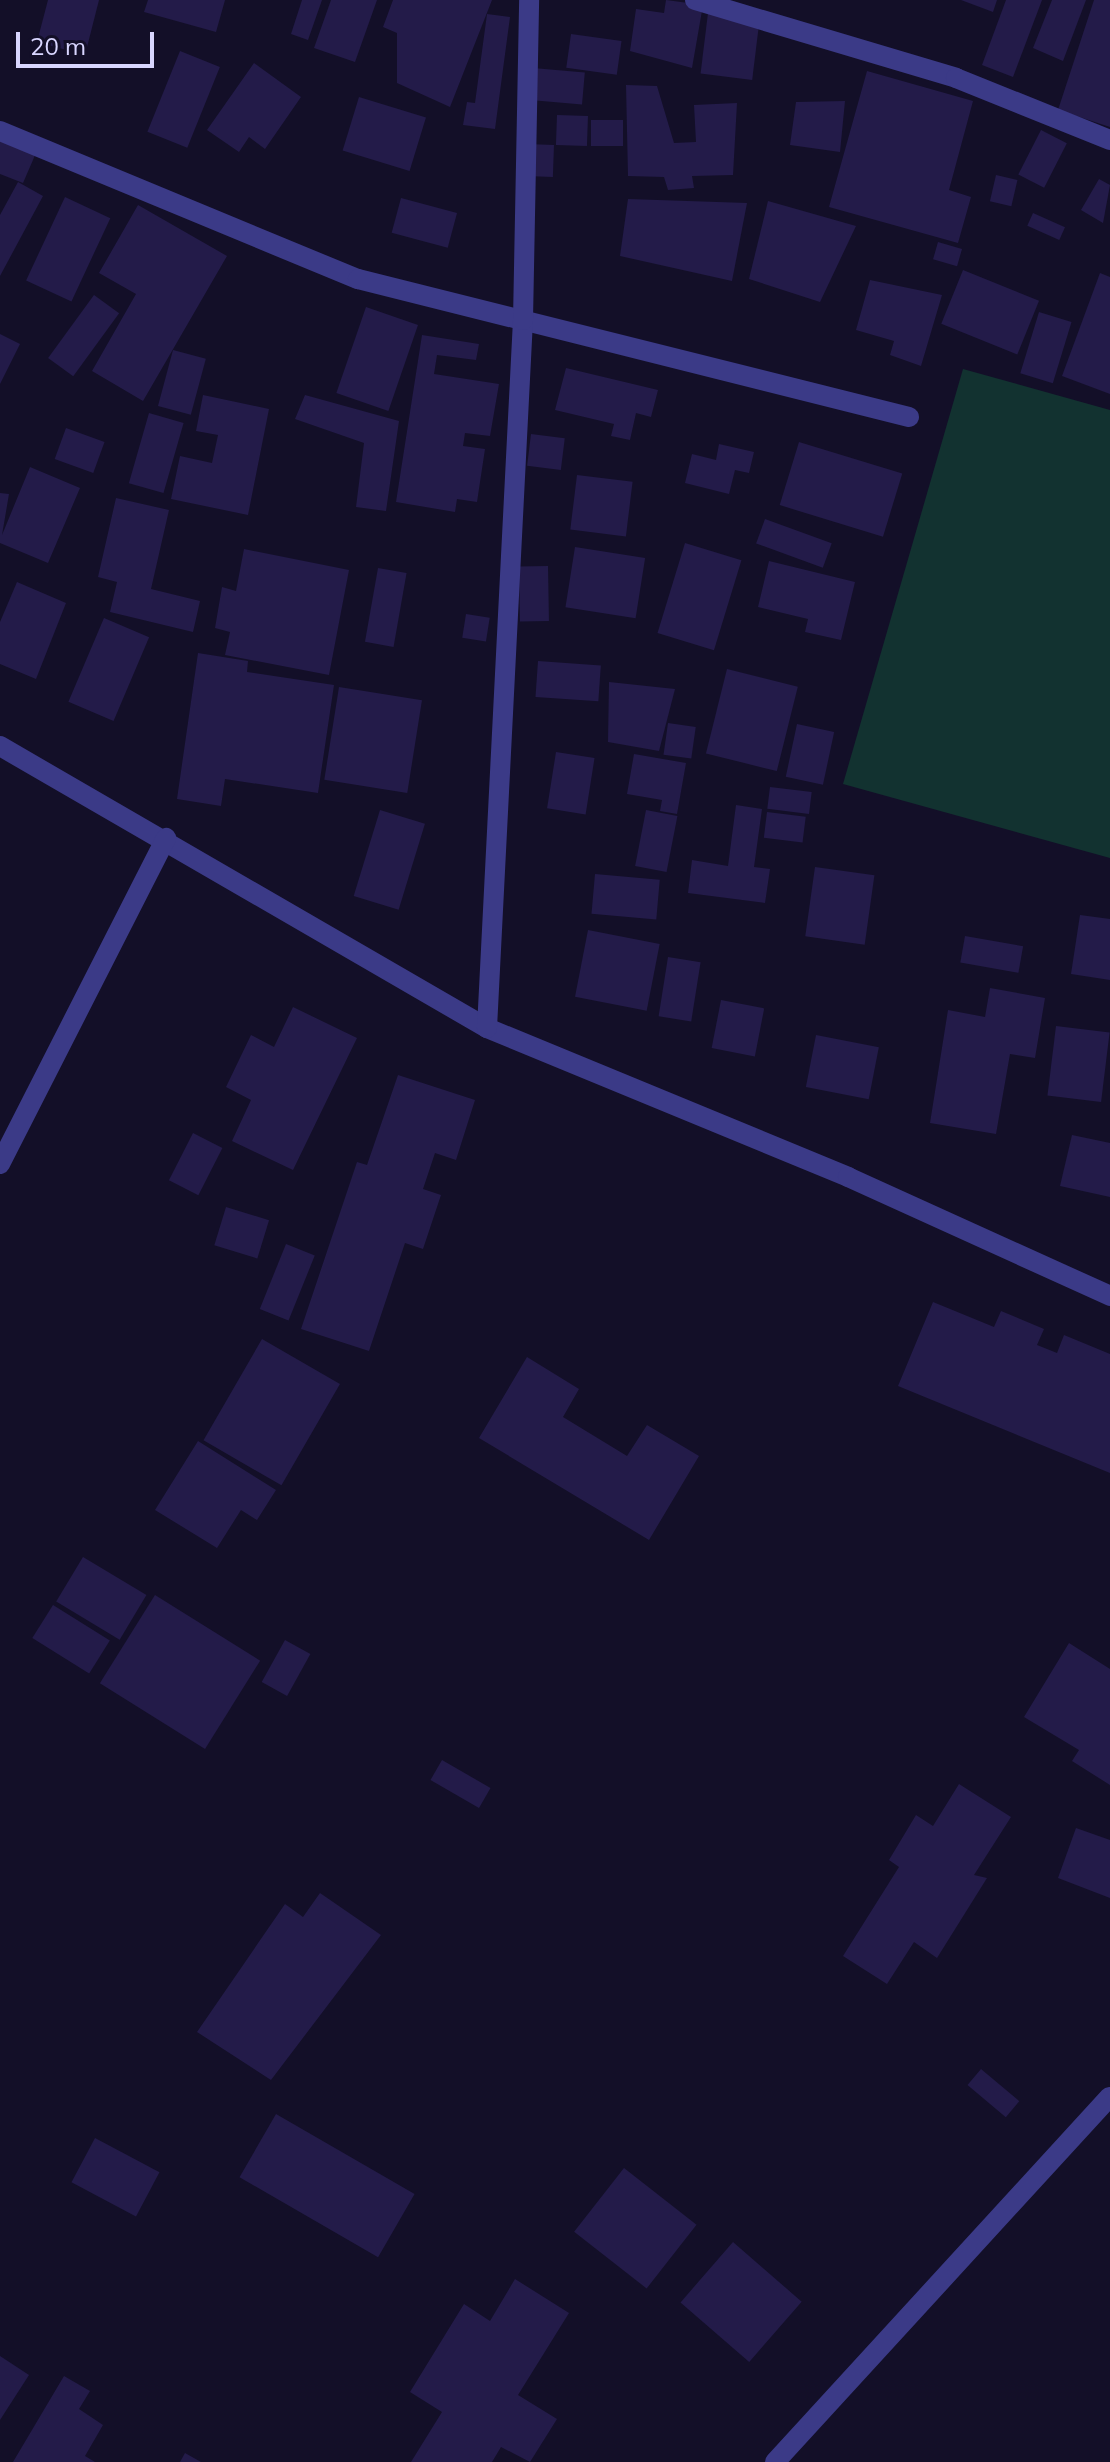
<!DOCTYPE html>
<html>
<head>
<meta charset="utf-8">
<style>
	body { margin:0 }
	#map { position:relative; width:1110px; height:2462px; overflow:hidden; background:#130f28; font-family:Mulish,sans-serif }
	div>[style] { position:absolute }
	.green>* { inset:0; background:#123230 }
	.building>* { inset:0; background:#231b49; transform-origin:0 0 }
	.minor>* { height:20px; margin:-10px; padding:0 10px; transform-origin:10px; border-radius:10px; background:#3b3a87 }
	span { translate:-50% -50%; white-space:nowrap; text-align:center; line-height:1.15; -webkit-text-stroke:7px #130f28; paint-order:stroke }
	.scale { position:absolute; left:16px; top:32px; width:138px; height:36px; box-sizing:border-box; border:4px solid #d9d6ff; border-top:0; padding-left:10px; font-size:24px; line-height:28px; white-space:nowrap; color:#d9d6ff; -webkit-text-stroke:6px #130f28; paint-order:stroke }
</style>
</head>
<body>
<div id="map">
	<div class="green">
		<i style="clip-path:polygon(963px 369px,1110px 410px,1110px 858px,843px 784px)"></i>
	</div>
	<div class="building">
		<i style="clip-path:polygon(48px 0,99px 0,85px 55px,37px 42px)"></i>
		<i style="clip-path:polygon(148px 0,225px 0,216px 32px,144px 12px)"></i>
		<i style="clip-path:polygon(302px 0,322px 0,308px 40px,291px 34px)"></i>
		<i style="clip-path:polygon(331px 0,377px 0,355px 62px,314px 48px)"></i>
		<i style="clip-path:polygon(393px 0,492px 0,450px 107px,397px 83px,397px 33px,383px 27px)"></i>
		<i style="clip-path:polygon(666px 0,703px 5px,692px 68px,630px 51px,636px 9px,664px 13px)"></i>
		<i style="clip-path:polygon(961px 0,997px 0,993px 12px)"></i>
		<i style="clip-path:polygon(1006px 0,1042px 0,1013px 77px,982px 65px)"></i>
		<i style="clip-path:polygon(1052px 0,1086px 0,1063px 61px,1033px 48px)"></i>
		<i style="clip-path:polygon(1094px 0,1110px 0,1110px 127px,1058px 110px)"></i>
		<i style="left:708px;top:13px;width:52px;height:61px;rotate:7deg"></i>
		<i style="clip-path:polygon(487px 14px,510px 17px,495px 129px,463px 125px,467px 102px,475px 103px)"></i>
		<i style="left:571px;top:34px;width:51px;height:34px;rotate:8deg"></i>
		<i style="left:180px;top:51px;width:43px;height:87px;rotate:22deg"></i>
		<i style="clip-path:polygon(254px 63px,301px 97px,265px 149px,249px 137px,239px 152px,207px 130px)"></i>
		<i style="left:533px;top:68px;width:52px;height:32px;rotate:5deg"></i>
		<i style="clip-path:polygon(867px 71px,973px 101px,949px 190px,971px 197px,958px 243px,829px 207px)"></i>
		<i style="clip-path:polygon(626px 85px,657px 86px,674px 143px,696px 142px,694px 105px,737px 103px,733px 175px,692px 176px,694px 188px,668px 190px,664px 177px,628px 176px)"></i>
		<i style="left:359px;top:97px;width:70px;height:56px;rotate:17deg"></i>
		<i style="clip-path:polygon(845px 101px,840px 152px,790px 145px,796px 102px)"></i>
		<i style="left:557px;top:115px;width:31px;height:30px;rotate:2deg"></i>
		<i style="left:591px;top:120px;width:32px;height:26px"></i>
		<i style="left:1041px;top:130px;width:29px;height:50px;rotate:27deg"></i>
		<i style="clip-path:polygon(0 138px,36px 153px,23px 183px,0 174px)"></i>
		<i style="left:527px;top:144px;width:27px;height:32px;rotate:2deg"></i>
		<i style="left:996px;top:175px;width:22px;height:27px;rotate:13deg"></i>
		<i style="clip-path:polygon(1099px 179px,1110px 185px,1103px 223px,1081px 210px)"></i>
		<i style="clip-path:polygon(18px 182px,43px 196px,0 276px,0 215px)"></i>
		<i style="left:65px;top:197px;width:50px;height:92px;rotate:25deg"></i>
		<i style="left:401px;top:198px;width:58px;height:36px;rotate:15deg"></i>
		<i style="clip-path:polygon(628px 199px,747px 203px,732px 281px,620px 256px)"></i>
		<i style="clip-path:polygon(768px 201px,856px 226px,820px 302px,749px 279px)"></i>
		<i style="clip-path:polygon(138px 205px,227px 256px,143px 401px,92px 371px,136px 294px,99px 273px)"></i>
		<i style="left:1033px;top:213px;width:35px;height:14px;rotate:24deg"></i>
		<i style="left:938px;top:242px;width:25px;height:18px;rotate:16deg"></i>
		<i style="left:963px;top:270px;width:82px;height:58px;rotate:22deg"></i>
		<i style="clip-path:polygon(1100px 273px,1110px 277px,1110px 394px,1062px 376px)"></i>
		<i style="clip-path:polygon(870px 280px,942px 295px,921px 366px,890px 355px,894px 341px,856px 330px)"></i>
		<i style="left:94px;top:295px;width:31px;height:78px;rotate:36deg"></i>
		<i style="left:366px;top:307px;width:55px;height:91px;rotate:19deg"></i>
		<i style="left:1039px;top:312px;width:34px;height:64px;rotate:17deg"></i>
		<i style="clip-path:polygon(0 334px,20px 344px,0 384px)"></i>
		<i style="clip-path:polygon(422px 335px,479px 344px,476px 360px,437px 355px,434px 374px,499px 384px,490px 436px,465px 433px,463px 446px,485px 449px,477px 502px,457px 499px,455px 512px,396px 502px)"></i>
		<i style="left:173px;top:350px;width:34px;height:58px;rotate:15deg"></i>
		<i style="clip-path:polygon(566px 368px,658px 390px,651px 417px,636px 413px,630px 440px,611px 436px,614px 424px,555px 410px)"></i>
		<i style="clip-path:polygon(203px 395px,269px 409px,248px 515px,171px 499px,180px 456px,212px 463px,218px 435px,196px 431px)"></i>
		<i style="clip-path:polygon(305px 395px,399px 421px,386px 511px,356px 507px,364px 443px,295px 419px)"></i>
		<i style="left:149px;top:413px;width:36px;height:73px;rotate:16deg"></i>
		<i style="left:66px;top:428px;width:41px;height:33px;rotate:20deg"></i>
		<i style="left:531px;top:434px;width:34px;height:32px;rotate:7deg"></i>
		<i style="left:799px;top:442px;width:108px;height:66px;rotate:17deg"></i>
		<i style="clip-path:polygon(719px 444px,754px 452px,749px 473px,735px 470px,729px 494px,685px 483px,692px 454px,716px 460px)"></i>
		<i style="clip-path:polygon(30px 467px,80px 488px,48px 563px,0 543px,0 493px,9px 494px,2px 535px)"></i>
		<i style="left:577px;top:475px;width:56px;height:55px;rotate:7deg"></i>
		<i style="clip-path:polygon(116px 498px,169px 510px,151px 589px,200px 601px,193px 632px,110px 612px,117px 582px,98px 577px)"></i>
		<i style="left:765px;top:519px;width:71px;height:26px;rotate:20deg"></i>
		<i style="left:685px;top:543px;width:59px;height:94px;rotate:17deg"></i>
		<i style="left:575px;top:547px;width:71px;height:61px;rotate:9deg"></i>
		<i style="clip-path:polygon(244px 549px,349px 570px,329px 675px,225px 655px,230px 632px,215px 628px,222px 587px,236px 591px)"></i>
		<i style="clip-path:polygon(769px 561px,855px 582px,841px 640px,805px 632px,808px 619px,758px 607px)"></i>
		<i style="left:548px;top:566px;width:55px;height:29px;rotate:89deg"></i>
		<i style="left:378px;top:568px;width:29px;height:75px;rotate:10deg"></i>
		<i style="clip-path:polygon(17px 582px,66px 603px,36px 679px,0 664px,0 622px)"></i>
		<i style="left:466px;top:614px;width:24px;height:24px;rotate:9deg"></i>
		<i style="left:104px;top:618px;width:49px;height:91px;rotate:23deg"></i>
		<i style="clip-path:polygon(198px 653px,248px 661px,247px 672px,334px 685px,318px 793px,225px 779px,221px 806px,177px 799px)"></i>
		<i style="left:538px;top:661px;width:63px;height:36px;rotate:4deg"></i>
		<i style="left:727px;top:669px;width:73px;height:87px;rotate:14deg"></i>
		<i style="clip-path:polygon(609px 682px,675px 689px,659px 751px,608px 742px)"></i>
		<i style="left:339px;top:687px;width:84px;height:94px;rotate:9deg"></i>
		<i style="left:668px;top:723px;width:28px;height:32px;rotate:8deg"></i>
		<i style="left:797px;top:724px;width:38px;height:54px;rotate:12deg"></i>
		<i style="left:556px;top:752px;width:39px;height:57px;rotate:9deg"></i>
		<i style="clip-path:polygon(634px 754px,686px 763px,677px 814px,660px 811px,662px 800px,627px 794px)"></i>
		<i style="left:770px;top:787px;width:42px;height:22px;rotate:7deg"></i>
		<i style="clip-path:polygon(736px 805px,762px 809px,754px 867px,770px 869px,765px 903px,688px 893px,692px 860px,728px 866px)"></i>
		<i style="left:380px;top:810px;width:47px;height:90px;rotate:17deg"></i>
		<i style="left:646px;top:810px;width:32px;height:57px;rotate:11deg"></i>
		<i style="left:767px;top:812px;width:39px;height:26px;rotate:7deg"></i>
		<i style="left:815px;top:867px;width:60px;height:70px;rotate:8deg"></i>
		<i style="left:595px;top:874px;width:65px;height:40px;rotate:5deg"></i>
		<i style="clip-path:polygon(1080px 915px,1110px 919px,1110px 980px,1071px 974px)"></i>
		<i style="left:588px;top:930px;width:73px;height:68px;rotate:11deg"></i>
		<i style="left:965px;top:936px;width:59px;height:27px;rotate:10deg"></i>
		<i style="left:668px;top:957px;width:33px;height:60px;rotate:9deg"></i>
		<i style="clip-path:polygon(990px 988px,1045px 998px,1035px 1058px,1010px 1054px,996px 1134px,930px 1123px,948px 1010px,985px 1017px)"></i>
		<i style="left:721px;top:1000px;width:44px;height:49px;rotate:11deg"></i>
		<i style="clip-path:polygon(293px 1007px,357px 1038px,293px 1170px,232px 1141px,251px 1100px,226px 1087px,251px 1035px,274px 1047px)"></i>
		<i style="left:1056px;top:1026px;width:54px;height:70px;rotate:7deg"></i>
		<i style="left:816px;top:1035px;width:64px;height:53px;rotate:11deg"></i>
		<i style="clip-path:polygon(398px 1075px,475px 1100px,456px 1160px,435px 1153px,423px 1189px,441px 1195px,423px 1249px,405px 1243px,369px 1351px,301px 1329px,357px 1162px,367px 1165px)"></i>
		<i style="left:193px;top:1133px;width:33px;height:53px;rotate:27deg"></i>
		<i style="clip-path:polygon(1072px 1135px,1110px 1143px,1110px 1197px,1060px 1186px)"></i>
		<i style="left:226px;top:1207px;width:45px;height:40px;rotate:17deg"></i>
		<i style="left:286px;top:1244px;width:31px;height:70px;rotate:22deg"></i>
		<i style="clip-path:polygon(933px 1302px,994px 1327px,1001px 1311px,1044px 1329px,1037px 1345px,1057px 1353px,1064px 1335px,1110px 1354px,1110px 1473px,898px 1386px)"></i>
		<i style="left:262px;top:1339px;width:90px;height:117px;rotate:30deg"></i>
		<i style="clip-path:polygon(527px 1357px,579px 1389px,563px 1417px,627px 1456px,647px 1425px,699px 1456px,649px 1540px,479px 1438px)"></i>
		<i style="clip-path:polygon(198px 1441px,276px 1490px,257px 1520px,241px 1510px,217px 1548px,155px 1510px)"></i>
		<i style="left:83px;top:1557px;width:74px;height:52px;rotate:31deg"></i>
		<i style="left:155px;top:1595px;width:124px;height:104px;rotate:32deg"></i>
		<i style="left:53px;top:1605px;width:67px;height:39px;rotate:32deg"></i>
		<i style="left:285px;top:1640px;width:29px;height:48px;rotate:29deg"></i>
		<i style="clip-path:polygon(1069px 1643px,1110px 1669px,1110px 1785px,1072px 1761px,1079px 1750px,1024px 1717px)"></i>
		<i style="left:442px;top:1760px;width:56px;height:23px;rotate:30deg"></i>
		<i style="clip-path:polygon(959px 1784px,1011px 1817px,974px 1875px,987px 1878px,937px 1958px,914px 1942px,887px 1984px,843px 1956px,899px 1867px,889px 1860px,916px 1815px,933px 1826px)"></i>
		<i style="clip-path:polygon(1076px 1828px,1110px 1840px,1110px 1898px,1058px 1878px)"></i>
		<i style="clip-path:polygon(320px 1893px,381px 1935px,271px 2080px,197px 2032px,285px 1904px,303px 1917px)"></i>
		<i style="left:981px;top:2069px;width:50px;height:21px;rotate:40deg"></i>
		<i style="left:276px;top:2114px;width:160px;height:73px;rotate:30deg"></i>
		<i style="left:95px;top:2138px;width:73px;height:50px;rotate:28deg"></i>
		<i style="left:624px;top:2168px;width:92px;height:81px;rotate:38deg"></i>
		<i style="left:733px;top:2242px;width:91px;height:80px;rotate:41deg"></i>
		<i style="clip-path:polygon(515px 2279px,569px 2313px,518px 2395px,557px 2419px,530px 2462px,501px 2447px,492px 2462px,411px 2462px,442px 2412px,410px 2392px,464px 2304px,490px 2321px)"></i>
		<i style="clip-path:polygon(0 2356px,29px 2375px,0 2420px)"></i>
		<i style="clip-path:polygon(64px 2376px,90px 2391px,79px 2409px,103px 2425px,85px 2456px,95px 2462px,13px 2462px)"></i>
		<i style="clip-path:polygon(185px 2453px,201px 2462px,180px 2462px)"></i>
	</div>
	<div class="minor">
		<i style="left:695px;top:0;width:272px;rotate:16.6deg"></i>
		<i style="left:956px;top:78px;width:166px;rotate:21.9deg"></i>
		<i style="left:0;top:131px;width:387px;rotate:22.5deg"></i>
		<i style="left:358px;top:279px;width:568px;rotate:14.06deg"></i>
		<i style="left:0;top:746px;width:563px;rotate:30.07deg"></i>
		<i style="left:487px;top:1028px;width:391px;rotate:22.4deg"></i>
		<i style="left:848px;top:1177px;width:288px;rotate:24.4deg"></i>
		<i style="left:487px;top:1028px;width:709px;rotate:-87.09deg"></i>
		<i style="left:523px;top:320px;width:320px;rotate:-88.9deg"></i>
		<i style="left:0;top:1164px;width:366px;rotate:-63deg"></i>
		<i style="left:775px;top:2462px;width:495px;rotate:-47.5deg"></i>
	</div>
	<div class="scale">20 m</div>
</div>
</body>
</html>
